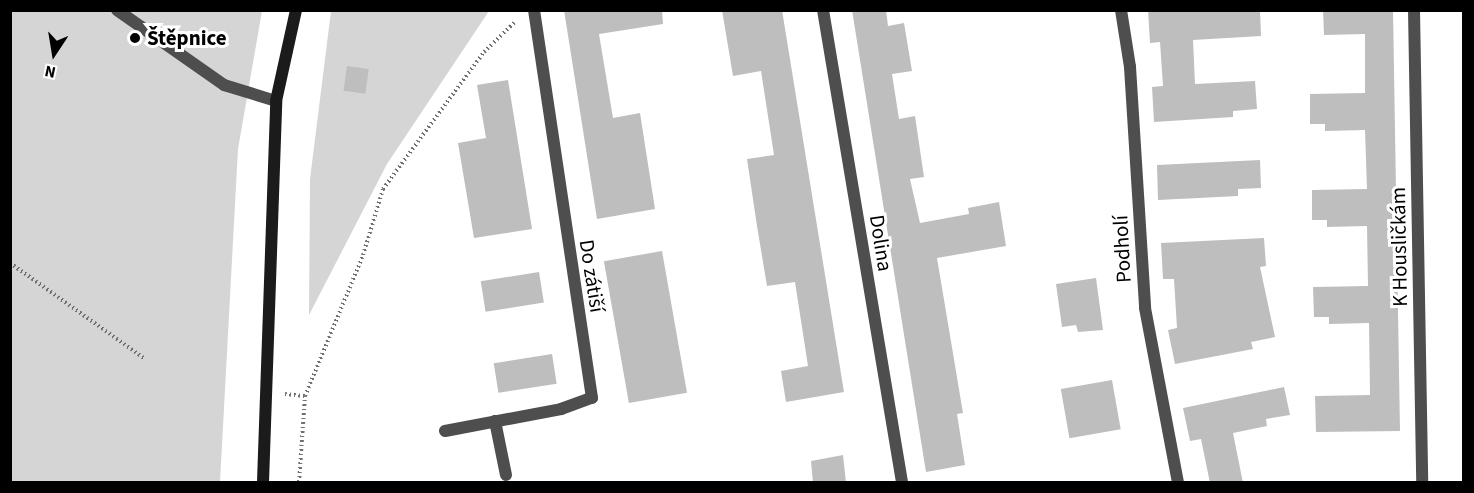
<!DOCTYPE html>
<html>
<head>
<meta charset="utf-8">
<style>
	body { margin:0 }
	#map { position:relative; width:1474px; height:493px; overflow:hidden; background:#fff; font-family:"Source Sans 3",sans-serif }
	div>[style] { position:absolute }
	.green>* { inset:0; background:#d5d5d5 }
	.building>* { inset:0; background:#bebebe; transform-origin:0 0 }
	.path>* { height:4px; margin-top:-2px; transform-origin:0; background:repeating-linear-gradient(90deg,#707070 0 1.5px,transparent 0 4.5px) }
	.street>* { height:12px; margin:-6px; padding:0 6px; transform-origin:6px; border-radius:6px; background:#4e4e4e }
	.secondary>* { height:12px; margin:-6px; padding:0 6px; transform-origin:6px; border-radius:6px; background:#1b1b1b }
	.dots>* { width:16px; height:16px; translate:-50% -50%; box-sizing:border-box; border:3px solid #fff; border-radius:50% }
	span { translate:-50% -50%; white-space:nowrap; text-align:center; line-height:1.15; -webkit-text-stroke:6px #fff; paint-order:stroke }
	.poi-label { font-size:21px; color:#000; font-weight:700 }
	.left { translate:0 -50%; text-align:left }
	.street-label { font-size:21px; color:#000 }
	.frame { position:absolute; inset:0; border:12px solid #000; pointer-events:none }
	.north { position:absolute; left:24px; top:24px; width:60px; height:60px; -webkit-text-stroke:4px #fff; paint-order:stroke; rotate:192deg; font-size:16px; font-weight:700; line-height:24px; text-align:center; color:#000 }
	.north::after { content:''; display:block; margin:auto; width:21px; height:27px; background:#000; clip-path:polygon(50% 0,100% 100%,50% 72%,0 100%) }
</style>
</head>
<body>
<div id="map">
	<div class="green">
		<i style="clip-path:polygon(10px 11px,262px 11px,238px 149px,220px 482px,11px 482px)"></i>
		<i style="clip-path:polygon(331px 11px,489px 11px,387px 164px,309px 315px,310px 179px)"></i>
	</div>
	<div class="building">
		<i style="clip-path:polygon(564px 10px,662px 10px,663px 24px,599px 34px,613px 118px,640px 113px,655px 209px,597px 219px)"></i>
		<i style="clip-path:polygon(722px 10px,782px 10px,844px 392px,786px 402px,781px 371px,808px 366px,795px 282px,767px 286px,757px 226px,747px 159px,774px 155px,761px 71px,733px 76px)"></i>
		<i style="clip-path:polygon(852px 10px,886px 10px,888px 26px,904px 23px,912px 71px,892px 74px,899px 119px,915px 116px,924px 177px,910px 179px,920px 223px,969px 214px,968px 208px,999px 202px,1006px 246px,937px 258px,963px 413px,957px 414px,965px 465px,926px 472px)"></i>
		<i style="clip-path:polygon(1148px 10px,1260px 10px,1261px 36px,1193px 40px,1195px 84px,1255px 81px,1257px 109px,1233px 111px,1233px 117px,1154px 122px,1152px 87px,1163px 86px,1160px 42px,1150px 43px)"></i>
		<i style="clip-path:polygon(1323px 10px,1393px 10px,1400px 431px,1316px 432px,1315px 396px,1370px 395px,1369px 323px,1329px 324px,1329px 317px,1314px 317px,1313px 287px,1368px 286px,1367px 226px,1327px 227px,1327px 220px,1312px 220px,1312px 190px,1367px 189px,1365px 130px,1325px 131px,1325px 124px,1310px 124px,1310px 94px,1365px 93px,1365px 34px,1324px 35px)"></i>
		<i style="left:347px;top:66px;width:22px;height:25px;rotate:8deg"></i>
		<i style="clip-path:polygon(508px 80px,532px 229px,474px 238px,458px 143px,486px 138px,477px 85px)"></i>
		<i style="clip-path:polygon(1260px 160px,1261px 188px,1238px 189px,1238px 196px,1158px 200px,1157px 165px)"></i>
		<i style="clip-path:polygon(1264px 238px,1266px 266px,1260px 267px,1275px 337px,1251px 342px,1253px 349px,1175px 364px,1168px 330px,1177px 328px,1174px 279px,1163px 279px,1161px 243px)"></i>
		<i style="left:662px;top:251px;width:144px;height:59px;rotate:80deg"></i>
		<i style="left:539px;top:272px;width:31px;height:59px;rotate:81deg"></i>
		<i style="clip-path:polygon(1096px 278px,1103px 330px,1078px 332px,1076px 325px,1062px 327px,1056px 284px)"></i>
		<i style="left:552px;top:354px;width:30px;height:59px;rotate:81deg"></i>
		<i style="left:1112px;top:380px;width:50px;height:52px;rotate:80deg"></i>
		<i style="clip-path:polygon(1284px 387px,1290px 415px,1266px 419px,1267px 426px,1233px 433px,1243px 483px,1210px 483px,1201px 439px,1190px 441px,1183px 408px)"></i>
		<i style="clip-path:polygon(843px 455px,846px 483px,813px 483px,811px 461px)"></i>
	</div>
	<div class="path">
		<i style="left:10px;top:263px;width:166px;rotate:35.4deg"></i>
		<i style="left:285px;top:394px;width:20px;rotate:6deg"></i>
		<i style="left:305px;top:396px;width:152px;rotate:-67.6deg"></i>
		<i style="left:363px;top:255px;width:69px;rotate:-73.1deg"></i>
		<i style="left:383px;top:189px;width:170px;rotate:-53.6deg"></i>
		<i style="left:484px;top:52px;width:43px;rotate:-44.1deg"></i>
		<i style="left:299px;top:482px;width:86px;rotate:-86deg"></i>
	</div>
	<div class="street">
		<i style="left:117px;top:10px;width:131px;rotate:35deg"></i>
		<i style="left:224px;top:85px;width:54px;rotate:17.1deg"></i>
		<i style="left:823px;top:10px;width:479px;rotate:80.5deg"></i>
		<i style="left:1121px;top:10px;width:58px;rotate:81deg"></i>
		<i style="left:1130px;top:67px;width:241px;rotate:86.4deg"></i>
		<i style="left:1145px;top:308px;width:177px;rotate:79.3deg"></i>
		<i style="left:1414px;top:10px;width:472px;rotate:89deg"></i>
		<i style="left:495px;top:421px;width:55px;rotate:78.5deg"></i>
		<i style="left:445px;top:431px;width:118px;rotate:-10.7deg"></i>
		<i style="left:561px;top:409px;width:33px;rotate:-20deg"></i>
		<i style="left:592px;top:398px;width:392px;rotate:-98.5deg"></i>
	</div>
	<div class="secondary">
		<i style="left:263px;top:482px;width:381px;rotate:-88deg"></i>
		<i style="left:276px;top:101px;width:93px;rotate:-77.6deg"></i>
	</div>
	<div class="dots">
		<i style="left:135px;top:38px;background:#000"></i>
	</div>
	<div class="poi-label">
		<span class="left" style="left:147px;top:38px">Štěpnice</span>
	</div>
	<div class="street-label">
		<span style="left:881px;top:243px;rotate:81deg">Dolina</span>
		<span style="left:1399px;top:247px;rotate:-91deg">K Housličkám</span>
		<span style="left:1122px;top:249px;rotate:-93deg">Podholí</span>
		<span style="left:592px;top:276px;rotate:81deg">Do zátiší</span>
	</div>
	<div class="frame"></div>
	<div class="north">N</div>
</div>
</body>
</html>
